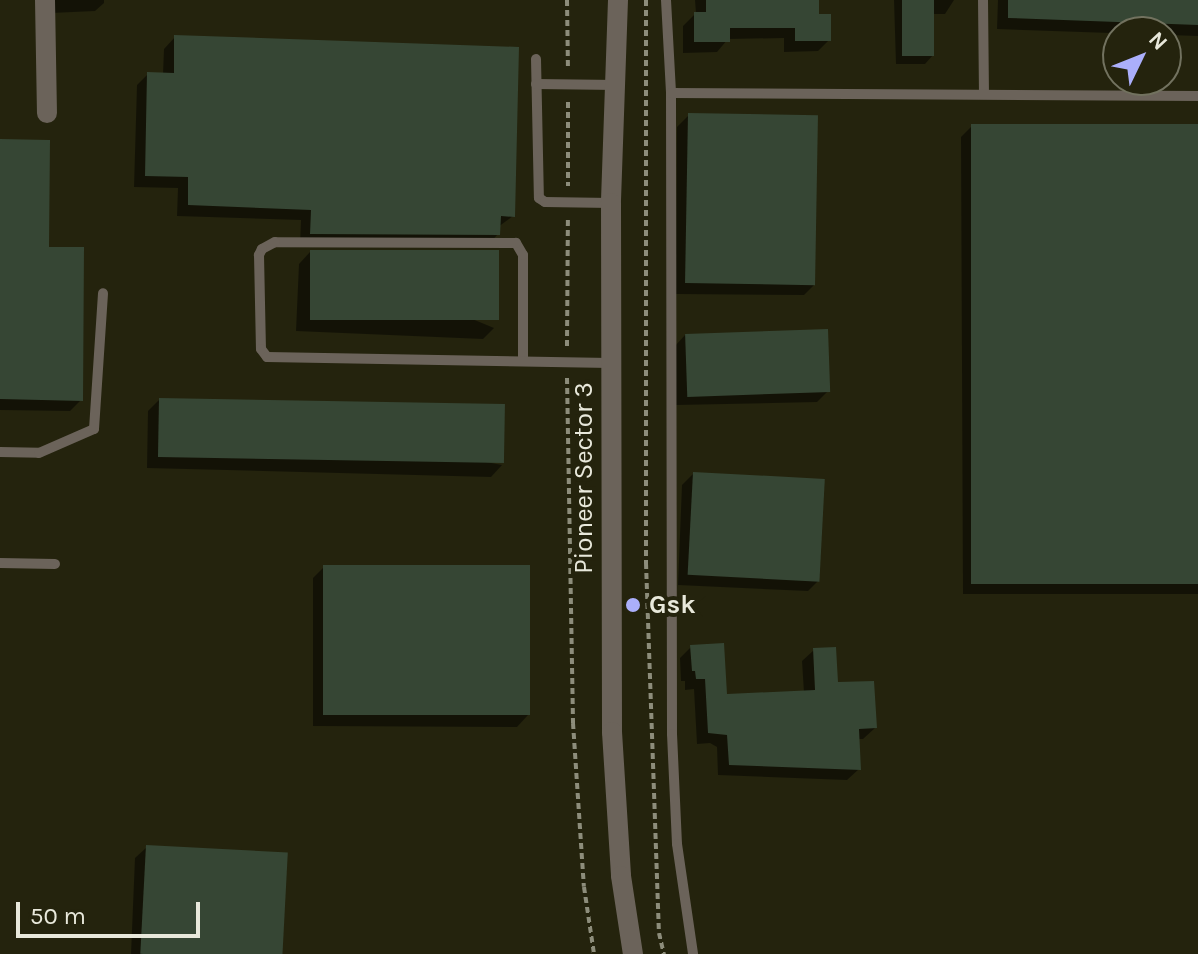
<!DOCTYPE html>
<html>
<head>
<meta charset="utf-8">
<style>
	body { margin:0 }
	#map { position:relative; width:1198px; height:954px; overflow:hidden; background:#24230d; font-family:Karla,sans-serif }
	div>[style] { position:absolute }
	.shadow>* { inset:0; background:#0007 }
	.building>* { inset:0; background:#364634; transform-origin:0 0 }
	.path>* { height:4px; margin-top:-2px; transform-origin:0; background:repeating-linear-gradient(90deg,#8d8d7b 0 6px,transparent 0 10px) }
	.service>* { height:10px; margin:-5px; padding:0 5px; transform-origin:5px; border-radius:5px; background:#6b635a }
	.minor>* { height:20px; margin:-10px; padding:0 10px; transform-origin:10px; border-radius:10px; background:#6b635a }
	.dots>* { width:22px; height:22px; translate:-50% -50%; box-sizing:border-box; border:4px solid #24230d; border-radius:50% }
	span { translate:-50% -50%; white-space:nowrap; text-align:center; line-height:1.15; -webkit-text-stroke:8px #24230d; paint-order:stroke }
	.street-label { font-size:26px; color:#e8e8db }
	.poi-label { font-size:26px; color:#e8e8db; font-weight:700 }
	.left { translate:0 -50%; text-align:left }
	.north { position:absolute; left:1102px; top:16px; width:80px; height:80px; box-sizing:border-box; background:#24230d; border:2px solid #72725f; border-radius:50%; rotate:47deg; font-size:22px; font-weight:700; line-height:32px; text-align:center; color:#e8e8db }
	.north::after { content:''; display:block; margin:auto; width:28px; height:36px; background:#abaffb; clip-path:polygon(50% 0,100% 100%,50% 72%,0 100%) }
	.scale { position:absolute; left:16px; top:902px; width:184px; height:36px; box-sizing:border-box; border:4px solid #e8e8db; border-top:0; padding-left:10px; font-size:24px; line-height:28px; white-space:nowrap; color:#e8e8db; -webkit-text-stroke:6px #24230d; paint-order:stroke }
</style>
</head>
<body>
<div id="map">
	<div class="shadow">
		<i style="clip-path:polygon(52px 0,104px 0,104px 3px,95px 11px,51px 13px)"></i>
		<i style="clip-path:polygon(695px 0,817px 0,817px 16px,829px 40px,818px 51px,784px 52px,784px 38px,728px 39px,717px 52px,683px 53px,683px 26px,696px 13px)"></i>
		<i style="clip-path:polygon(894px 0,954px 0,945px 14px,933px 14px,933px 55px,925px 64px,896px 64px)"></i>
		<i style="clip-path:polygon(998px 0,1198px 0,1198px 36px,997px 29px)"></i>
		<i style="clip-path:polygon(175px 37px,513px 216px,498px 227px,498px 234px,487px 246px,300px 245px,301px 220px,177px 216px,178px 188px,134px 187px,137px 85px,148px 74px,163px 74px,164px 49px)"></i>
		<i style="clip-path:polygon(689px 115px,815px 284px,804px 295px,676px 294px,677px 127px)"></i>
		<i style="clip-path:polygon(972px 126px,1198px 126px,1198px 594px,963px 594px,961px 137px)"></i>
		<i style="clip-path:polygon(0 141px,47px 249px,81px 400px,70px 411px,0 410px)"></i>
		<i style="clip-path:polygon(310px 252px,494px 328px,483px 339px,296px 331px,299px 264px)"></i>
		<i style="clip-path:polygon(686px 334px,828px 391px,817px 402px,676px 405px,675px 346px)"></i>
		<i style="clip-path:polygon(159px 400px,502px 465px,491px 477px,147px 468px,148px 411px)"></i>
		<i style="clip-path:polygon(693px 474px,819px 580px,808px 591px,678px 585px,682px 485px)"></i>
		<i style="clip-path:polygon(324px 567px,528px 715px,517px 727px,313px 726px,313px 578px)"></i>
		<i style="clip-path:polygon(691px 647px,726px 696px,804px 693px,802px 661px,814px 650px,836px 685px,875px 728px,863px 739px,857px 739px,859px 769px,847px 780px,718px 775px,717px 747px,710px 743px,697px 744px,694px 689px,685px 690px,685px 681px,681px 681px,680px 658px)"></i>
		<i style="clip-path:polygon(147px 847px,281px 954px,131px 954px,135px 858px)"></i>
	</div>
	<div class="building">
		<i style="clip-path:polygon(706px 0,819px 0,819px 14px,831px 14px,831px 41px,795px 41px,795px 28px,730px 28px,730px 42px,694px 42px,694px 12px,706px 12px)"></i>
		<i style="left:902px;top:0;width:32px;height:56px"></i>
		<i style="clip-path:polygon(1008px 0,1198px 0,1198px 25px,1008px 18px)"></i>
		<i style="clip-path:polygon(174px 35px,519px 47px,515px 217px,501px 216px,500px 235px,310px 234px,311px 210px,188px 205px,188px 177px,145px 176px,147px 72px,174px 73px)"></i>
		<i style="left:688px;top:113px;width:130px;height:170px;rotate:1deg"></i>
		<i style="left:971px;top:124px;width:227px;height:460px"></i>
		<i style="clip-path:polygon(0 139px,50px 140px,49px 247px,84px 247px,83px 401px,0 399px)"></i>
		<i style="left:310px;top:250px;width:189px;height:70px"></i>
		<i style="left:828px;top:329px;width:63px;height:143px;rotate:88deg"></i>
		<i style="left:159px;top:398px;width:346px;height:59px;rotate:1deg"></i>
		<i style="left:693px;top:472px;width:132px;height:103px;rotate:3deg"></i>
		<i style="left:323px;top:565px;width:207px;height:150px"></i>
		<i style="clip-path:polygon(724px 643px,727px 694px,815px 690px,813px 648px,836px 647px,838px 682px,874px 681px,877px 728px,859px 729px,861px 770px,729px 765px,727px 735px,708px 733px,705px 679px,696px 679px,695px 671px,692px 671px,690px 645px)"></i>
		<i style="left:146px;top:845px;width:142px;height:109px;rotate:3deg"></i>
	</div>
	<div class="path">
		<i style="left:567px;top:0;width:70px;rotate:89.2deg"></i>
		<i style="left:646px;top:0;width:563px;rotate:90deg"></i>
		<i style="left:646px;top:563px;width:370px;rotate:88deg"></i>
		<i style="left:659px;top:933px;width:22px;rotate:77deg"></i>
		<i style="left:568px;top:102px;width:84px;rotate:90deg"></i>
		<i style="left:567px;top:346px;width:128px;rotate:-89.6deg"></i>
		<i style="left:567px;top:378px;width:345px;rotate:89deg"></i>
		<i style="left:573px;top:723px;width:164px;rotate:86.2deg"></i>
		<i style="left:584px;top:887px;width:68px;rotate:81.5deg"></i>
	</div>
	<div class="service">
		<i style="left:666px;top:0;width:93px;rotate:86.9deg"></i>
		<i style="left:671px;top:93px;width:641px;rotate:89.91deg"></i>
		<i style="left:672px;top:734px;width:110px;rotate:87.4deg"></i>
		<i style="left:677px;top:844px;width:111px;rotate:81.7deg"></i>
		<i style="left:983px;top:0;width:93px;rotate:89.4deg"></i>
		<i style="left:536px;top:59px;width:139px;rotate:88.8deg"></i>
		<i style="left:539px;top:198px;width:7px;rotate:34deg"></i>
		<i style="left:545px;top:202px;width:66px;rotate:0.9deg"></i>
		<i style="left:536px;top:84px;width:81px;rotate:0.7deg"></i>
		<i style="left:671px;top:93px;width:527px;rotate:0.33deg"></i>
		<i style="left:523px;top:361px;width:106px;rotate:-90deg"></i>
		<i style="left:523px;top:255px;width:14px;rotate:-120deg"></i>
		<i style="left:516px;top:243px;width:241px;rotate:-179.8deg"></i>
		<i style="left:275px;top:242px;width:15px;rotate:152deg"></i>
		<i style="left:262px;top:249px;width:7px;rotate:117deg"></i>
		<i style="left:259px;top:255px;width:94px;rotate:88.8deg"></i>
		<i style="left:261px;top:349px;width:10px;rotate:53deg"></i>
		<i style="left:267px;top:357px;width:343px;rotate:1deg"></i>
		<i style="left:0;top:452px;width:39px;rotate:1deg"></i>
		<i style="left:39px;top:453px;width:60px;rotate:-23.6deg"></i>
		<i style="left:94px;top:429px;width:136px;rotate:-86.2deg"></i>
		<i style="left:0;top:563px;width:55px;rotate:1deg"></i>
	</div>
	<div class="minor">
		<i style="left:45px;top:0;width:113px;rotate:89deg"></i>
		<i style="left:618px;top:0;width:203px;rotate:92deg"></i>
		<i style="left:611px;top:203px;width:529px;rotate:89.89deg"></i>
		<i style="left:612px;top:732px;width:144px;rotate:86.4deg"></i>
		<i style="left:621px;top:876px;width:79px;rotate:81.3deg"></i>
	</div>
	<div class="dots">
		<i style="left:633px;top:605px;background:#abaffb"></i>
	</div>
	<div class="street-label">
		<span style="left:584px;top:478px;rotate:-90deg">Pioneer Sector 3</span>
	</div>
	<div class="poi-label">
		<span class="left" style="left:649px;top:605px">Gsk</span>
	</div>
	<div class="north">N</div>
	<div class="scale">50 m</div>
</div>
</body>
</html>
